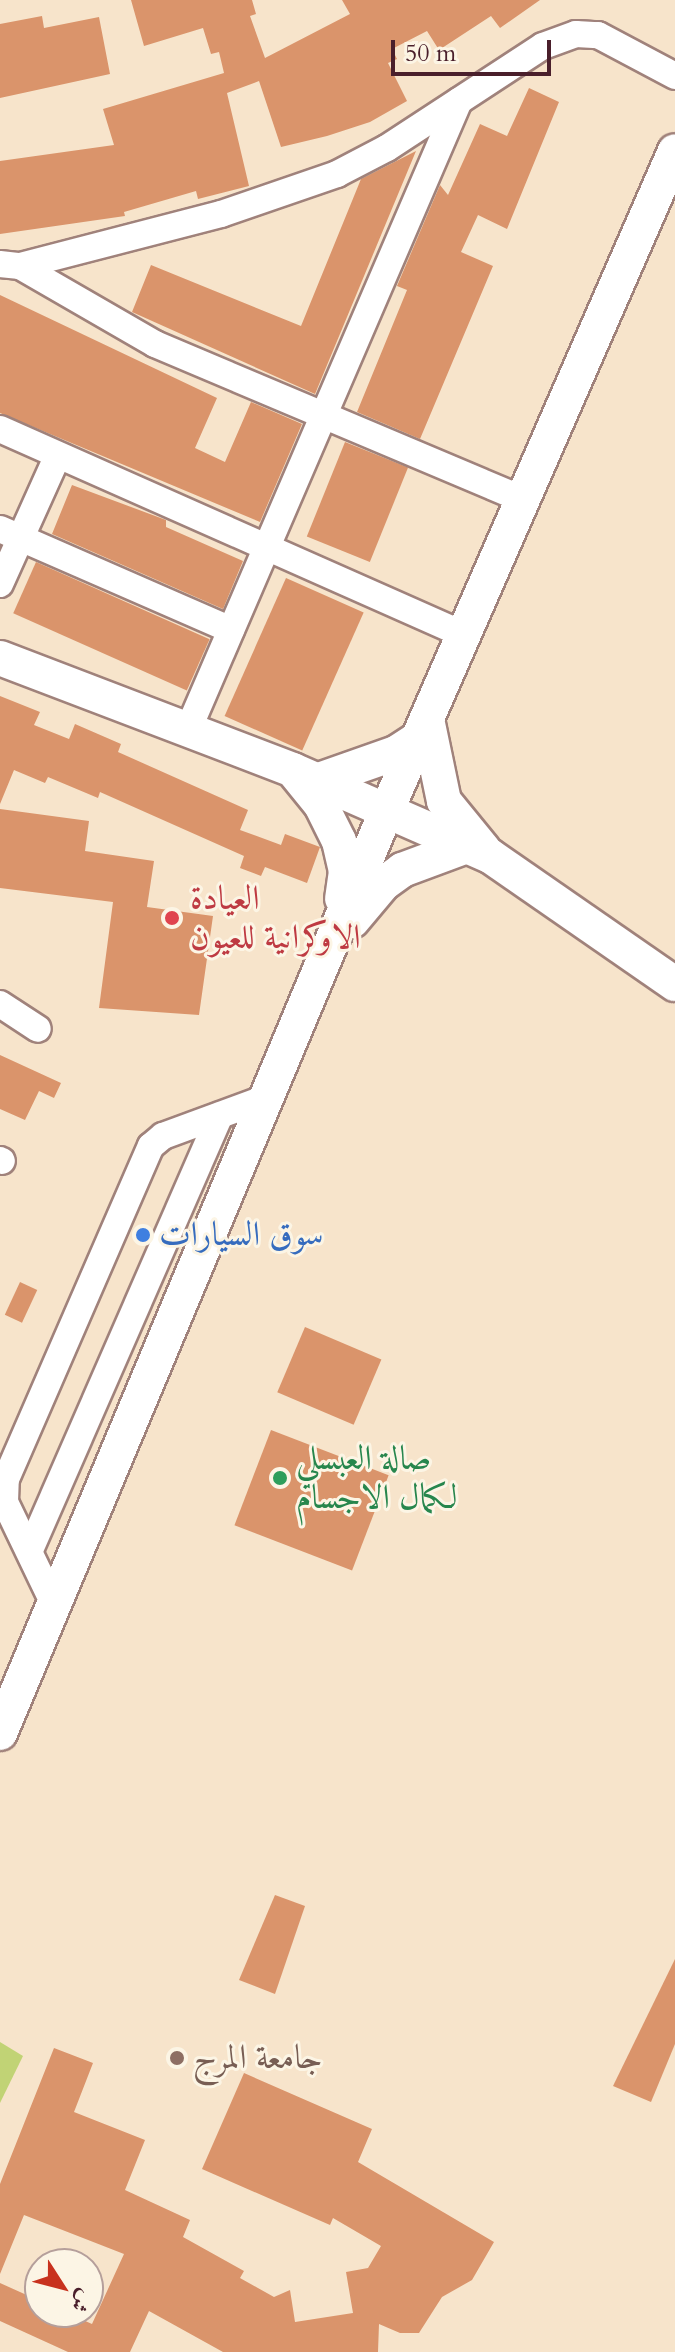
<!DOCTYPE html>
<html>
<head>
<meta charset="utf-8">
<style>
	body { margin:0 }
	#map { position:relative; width:675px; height:2352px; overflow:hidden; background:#f7e4cb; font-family:Cardo,Amiri,serif }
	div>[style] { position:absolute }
	.green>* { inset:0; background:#c1d375 }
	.building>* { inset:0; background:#da946b; transform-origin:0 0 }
	.roads { filter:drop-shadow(2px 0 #a0827b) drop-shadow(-2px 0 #a0827b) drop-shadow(0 2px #a0827b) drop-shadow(0 -2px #a0827b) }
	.minor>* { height:26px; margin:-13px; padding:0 13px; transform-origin:13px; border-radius:13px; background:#fff }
	.major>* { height:34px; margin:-17px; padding:0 17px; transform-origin:17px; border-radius:17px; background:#fff }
	.dots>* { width:22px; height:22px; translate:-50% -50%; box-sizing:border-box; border:4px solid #fcf5e5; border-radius:50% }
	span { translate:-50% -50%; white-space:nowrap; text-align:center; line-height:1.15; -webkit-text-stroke:6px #fcf5e5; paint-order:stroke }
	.health-label { font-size:34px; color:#be3a42 }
	.left { translate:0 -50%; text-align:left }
	.shop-label { font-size:34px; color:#366cbe }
	.leisure-label { font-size:34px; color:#27864d }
	.education-label { font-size:34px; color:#785e54 }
	.north { position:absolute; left:24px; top:2248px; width:80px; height:80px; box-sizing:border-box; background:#fcf5e5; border:2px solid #b59f9b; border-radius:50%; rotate:126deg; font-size:22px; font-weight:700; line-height:32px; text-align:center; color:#4a1f2b }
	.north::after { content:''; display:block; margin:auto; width:28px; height:36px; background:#c8321e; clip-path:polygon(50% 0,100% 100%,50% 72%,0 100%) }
	.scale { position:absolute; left:391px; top:40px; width:160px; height:36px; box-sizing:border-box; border:4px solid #4a1f2b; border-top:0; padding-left:10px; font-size:24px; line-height:28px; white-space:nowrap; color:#4a1f2b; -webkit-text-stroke:6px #fcf5e5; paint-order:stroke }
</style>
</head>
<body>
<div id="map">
	<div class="green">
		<i style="clip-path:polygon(0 2042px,23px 2056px,0 2103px)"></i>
	</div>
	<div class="building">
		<i style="clip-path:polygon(131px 0,252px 0,256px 14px,250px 16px,265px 58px,350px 14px,342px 0,540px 0,500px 28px,491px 16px,439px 50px,427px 31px,392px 49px,397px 59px,388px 63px,407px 101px,370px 122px,327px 136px,281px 147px,259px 81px,227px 93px,249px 186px,198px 199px,196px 191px,124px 212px,125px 216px,0 234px,0 161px,114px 145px,103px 109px,224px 73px,219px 52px,211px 54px,203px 28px,144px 46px)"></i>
		<i style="clip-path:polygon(42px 16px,44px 28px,99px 17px,110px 74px,0 98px,0 24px)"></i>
		<i style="clip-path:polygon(529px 88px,559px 102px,507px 229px,478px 215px,461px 252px,493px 266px,420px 439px,357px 412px,407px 290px,397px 286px,440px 185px,448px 195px,480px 124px,507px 136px)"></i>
		<i style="clip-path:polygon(416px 151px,315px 394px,132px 312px,151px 265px,301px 326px,361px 179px)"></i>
		<i style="clip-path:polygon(0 295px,217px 398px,195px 448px,225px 462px,251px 402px,302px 424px,260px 522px,0 413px)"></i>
		<i style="left:345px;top:442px;width:68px;height:102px;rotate:22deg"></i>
		<i style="clip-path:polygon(72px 485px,166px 520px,166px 527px,243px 561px,223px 609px,52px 534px)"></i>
		<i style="left:36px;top:562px;width:190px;height:56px;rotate:24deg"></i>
		<i style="left:286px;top:578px;width:85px;height:151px;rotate:24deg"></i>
		<i style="clip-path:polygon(0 696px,40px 712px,34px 725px,69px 739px,75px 724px,121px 744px,118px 752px,248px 810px,240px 830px,281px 845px,285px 834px,320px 847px,307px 883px,265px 867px,261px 876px,240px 868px,244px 856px,100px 792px,98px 798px,48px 777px,45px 783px,14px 770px,0 804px)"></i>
		<i style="clip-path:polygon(0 809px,89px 821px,85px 851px,154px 861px,147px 907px,213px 916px,199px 1015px,99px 1008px,113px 902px,0 888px)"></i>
		<i style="clip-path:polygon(0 1055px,61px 1083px,54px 1098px,39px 1091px,25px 1120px,0 1109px)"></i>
		<i style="left:20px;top:1282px;width:19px;height:36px;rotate:25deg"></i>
		<i style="left:305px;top:1327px;width:83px;height:71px;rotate:23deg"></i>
		<i style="left:271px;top:1430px;width:126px;height:102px;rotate:21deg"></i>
		<i style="clip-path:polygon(275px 1895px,305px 1906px,275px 1994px,239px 1980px)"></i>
		<i style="clip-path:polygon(675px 1959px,675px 2044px,651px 2102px,613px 2086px)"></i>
		<i style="clip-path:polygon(54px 2048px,93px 2063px,74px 2112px,145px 2140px,125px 2190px,190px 2220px,183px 2237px,244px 2271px,240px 2278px,274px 2297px,290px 2290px,295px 2322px,353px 2313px,346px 2272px,368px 2268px,381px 2246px,333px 2218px,330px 2225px,202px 2169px,244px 2073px,372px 2129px,358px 2162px,494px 2242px,472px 2280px,442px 2297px,419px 2333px,400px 2333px,379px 2324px,378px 2352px,223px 2352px,149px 2311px,130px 2352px,68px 2352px,0 2321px,0 2283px,40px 2301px,40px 2312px,65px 2312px,92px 2324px,124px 2254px,24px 2215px,0 2274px,0 2184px)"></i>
	</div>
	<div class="roads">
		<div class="minor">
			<i style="left:0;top:264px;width:20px;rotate:6deg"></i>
			<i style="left:20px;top:266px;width:208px;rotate:-14.5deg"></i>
			<i style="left:221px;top:214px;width:123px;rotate:-19deg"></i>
			<i style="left:337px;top:174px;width:56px;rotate:-27.5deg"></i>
			<i style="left:387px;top:148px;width:186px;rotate:-33.2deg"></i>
			<i style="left:543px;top:46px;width:35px;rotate:-20deg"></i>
			<i style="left:576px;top:34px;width:22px;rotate:3deg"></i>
			<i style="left:598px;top:35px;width:87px;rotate:28deg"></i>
			<i style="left:20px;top:266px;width:156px;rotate:30deg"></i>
			<i style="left:155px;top:344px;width:403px;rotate:22.9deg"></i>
			<i style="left:0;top:429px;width:511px;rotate:23.91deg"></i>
			<i style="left:0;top:529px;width:252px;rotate:23.6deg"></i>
			<i style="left:0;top:584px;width:141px;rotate:-65.8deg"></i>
			<i style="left:188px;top:730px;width:685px;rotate:-66.69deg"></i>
			<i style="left:0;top:1004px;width:45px;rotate:33.3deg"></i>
			<i style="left:0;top:1160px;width:2px;rotate:27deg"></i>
			<i style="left:30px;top:1550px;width:474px;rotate:-66.4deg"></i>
			<i style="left:54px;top:1604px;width:113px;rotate:-115.7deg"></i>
			<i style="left:5px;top:1502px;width:23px;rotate:-88deg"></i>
			<i style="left:6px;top:1479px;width:363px;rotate:-66.5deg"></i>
			<i style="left:151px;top:1146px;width:16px;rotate:-40deg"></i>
			<i style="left:163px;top:1136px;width:113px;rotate:-20.2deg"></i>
		</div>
		<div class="major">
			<i style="left:0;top:658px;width:314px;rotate:20.9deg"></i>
			<i style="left:293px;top:770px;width:215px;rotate:23.6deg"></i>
			<i style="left:490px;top:856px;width:225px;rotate:34.7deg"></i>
			<i style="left:427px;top:719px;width:84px;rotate:78.3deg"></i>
			<i style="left:444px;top:801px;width:63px;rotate:50.8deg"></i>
			<i style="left:296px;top:774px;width:40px;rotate:51deg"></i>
			<i style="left:321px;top:805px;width:40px;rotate:63.4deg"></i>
			<i style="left:339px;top:841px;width:31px;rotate:77deg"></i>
			<i style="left:346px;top:871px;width:28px;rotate:98deg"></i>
			<i style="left:316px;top:781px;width:85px;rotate:-19.3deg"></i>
			<i style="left:396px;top:753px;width:27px;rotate:-33deg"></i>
			<i style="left:352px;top:921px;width:48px;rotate:-50deg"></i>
			<i style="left:383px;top:884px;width:24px;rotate:-36deg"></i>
			<i style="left:402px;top:870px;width:69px;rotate:-20.3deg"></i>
			<i style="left:0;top:1733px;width:999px;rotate:-67.26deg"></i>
			<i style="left:386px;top:812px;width:721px;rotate:-66.38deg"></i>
		</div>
	</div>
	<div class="dots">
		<i style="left:172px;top:918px;background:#e0444e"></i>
		<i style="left:143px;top:1235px;background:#3f7fe0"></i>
		<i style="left:280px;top:1478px;background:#2e9e5b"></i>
		<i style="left:177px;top:2058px;background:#8d6e63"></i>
	</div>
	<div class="health-label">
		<span class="left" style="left:190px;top:918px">العيادة<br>الاوكرانية للعيون</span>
	</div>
	<div class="shop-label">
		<span class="left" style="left:159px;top:1235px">سوق السيارات</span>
	</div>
	<div class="leisure-label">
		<span class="left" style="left:296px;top:1478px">صالة العبسلي<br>لكمال الاجسام</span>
	</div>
	<div class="education-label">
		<span class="left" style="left:193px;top:2058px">جامعة المرج</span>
	</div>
	<div class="north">ش</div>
	<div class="scale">50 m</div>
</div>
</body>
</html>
